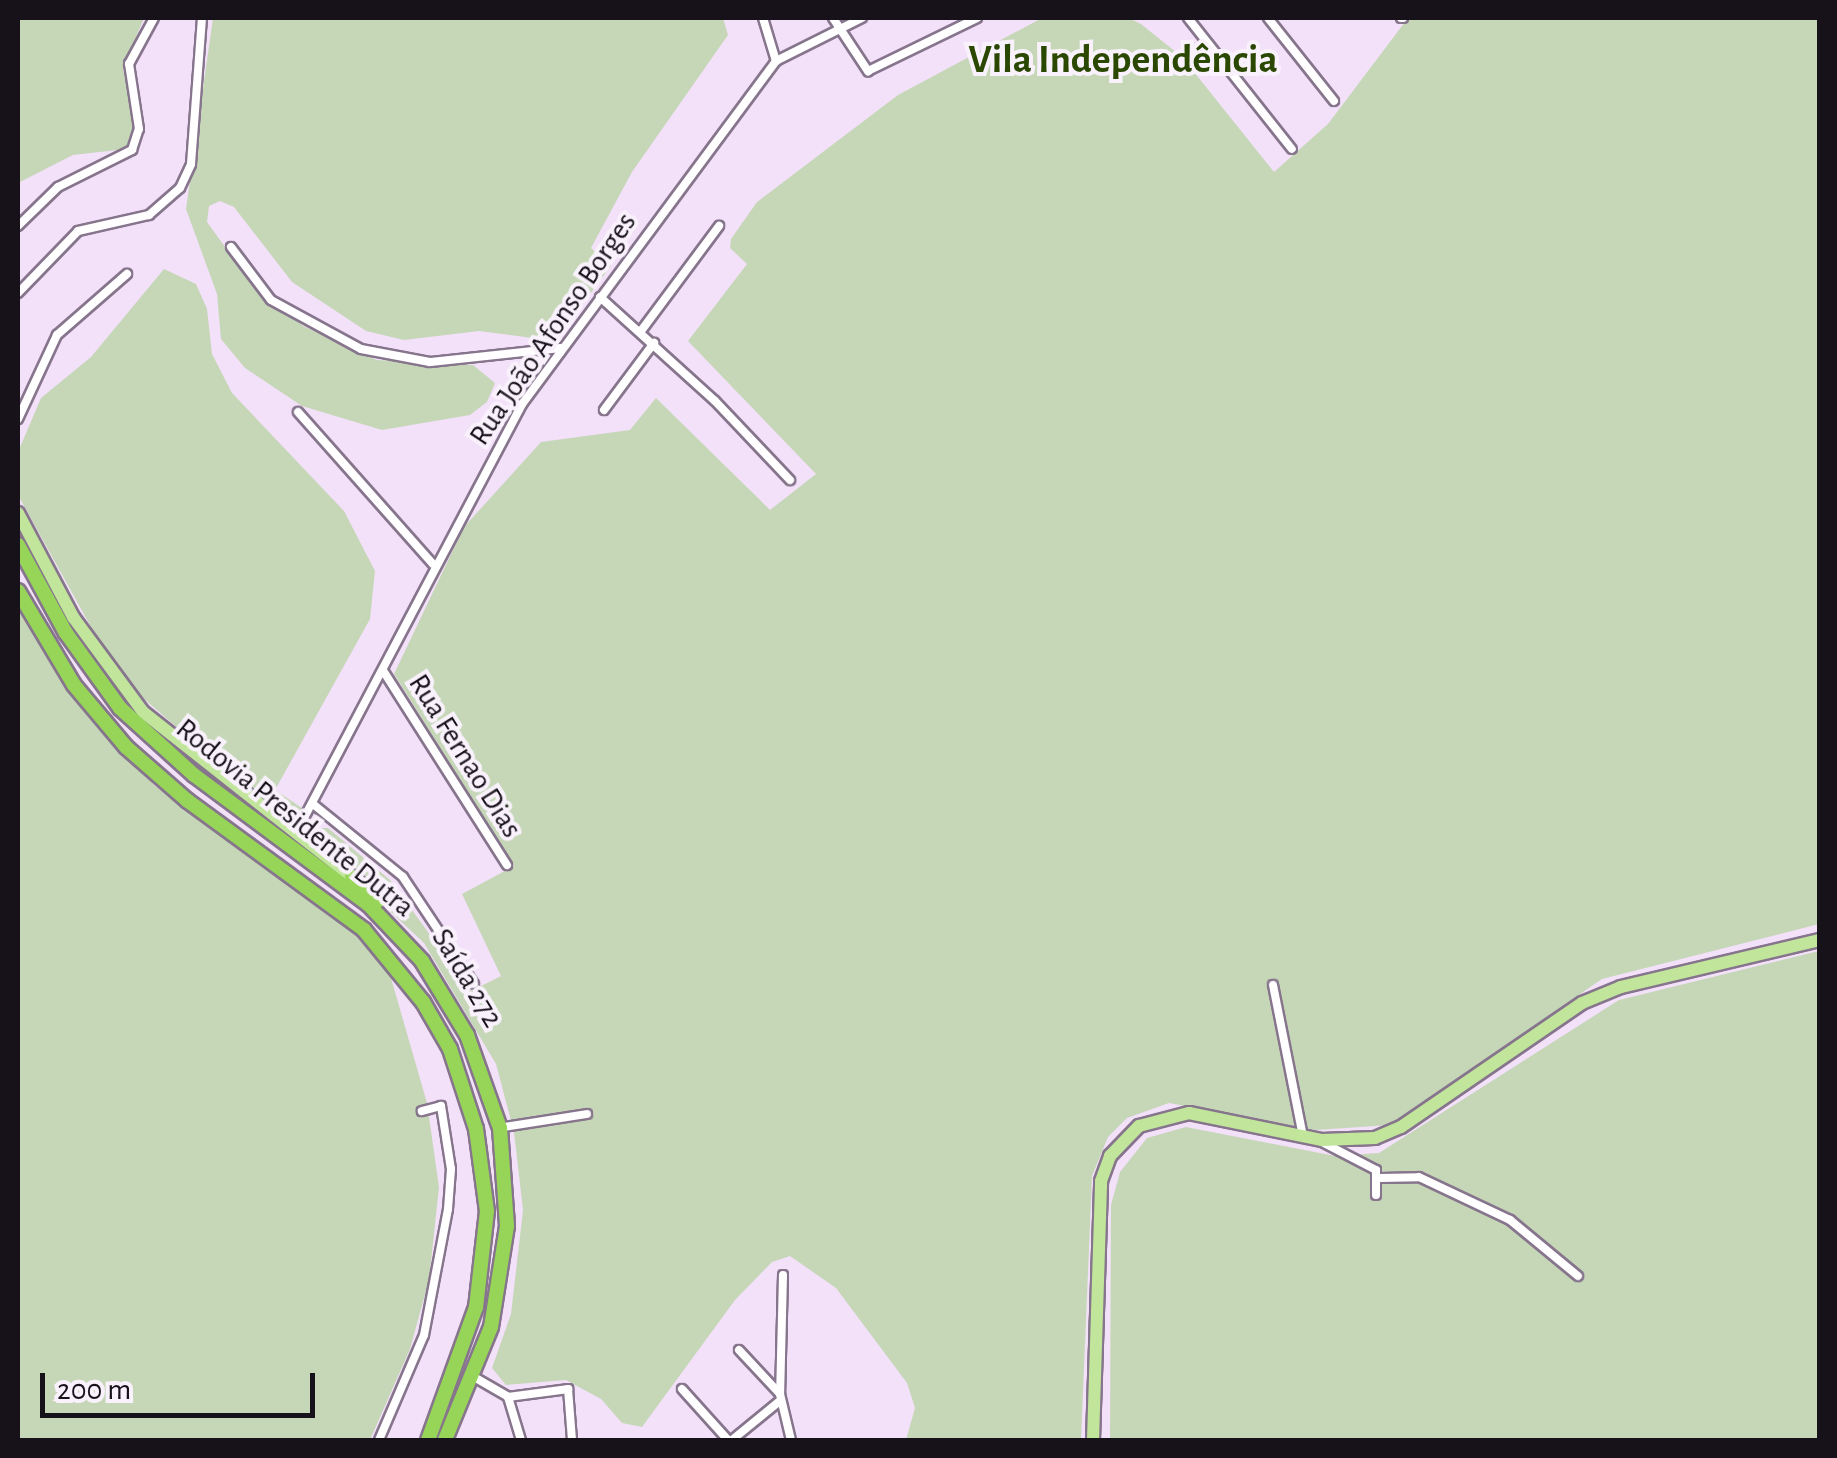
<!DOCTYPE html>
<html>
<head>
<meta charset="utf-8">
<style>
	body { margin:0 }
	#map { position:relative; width:1837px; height:1458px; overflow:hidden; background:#f3e0f9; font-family:"Alegreya Sans",sans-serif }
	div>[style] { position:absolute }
	.green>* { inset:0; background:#c6d7b8 }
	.roads { filter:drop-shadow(2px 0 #86758c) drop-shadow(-2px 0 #86758c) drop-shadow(0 2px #86758c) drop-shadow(0 -2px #86758c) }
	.street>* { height:8px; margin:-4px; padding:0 4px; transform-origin:4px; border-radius:4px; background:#fff }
	.primary>* { height:12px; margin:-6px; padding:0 6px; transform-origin:6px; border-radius:6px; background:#c1e69b }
	.highway>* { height:14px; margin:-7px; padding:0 7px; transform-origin:7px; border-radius:7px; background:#97d559 }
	span { translate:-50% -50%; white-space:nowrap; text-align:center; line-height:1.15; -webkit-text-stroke:8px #f9f2fc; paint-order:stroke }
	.street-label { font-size:30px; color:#17111a }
	.district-label { font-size:40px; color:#2a4801; font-weight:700 }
	.frame { position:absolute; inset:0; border:20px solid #17111a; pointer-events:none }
	.scale { position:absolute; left:40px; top:1373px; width:275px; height:45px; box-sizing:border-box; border:5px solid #17111a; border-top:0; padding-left:12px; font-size:30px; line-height:35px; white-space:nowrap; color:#17111a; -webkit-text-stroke:8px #f9f2fc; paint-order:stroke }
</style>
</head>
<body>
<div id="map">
	<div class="green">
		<i style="clip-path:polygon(18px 18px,144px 18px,123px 68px,136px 132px,126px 149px,73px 155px,18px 183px)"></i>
		<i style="clip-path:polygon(213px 18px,723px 18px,728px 35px,632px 172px,591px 248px,611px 266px,555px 341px,479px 331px,404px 340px,366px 331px,292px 282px,234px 207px,220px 201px,209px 206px,207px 222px,254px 287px,303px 326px,377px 360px,473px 365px,495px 383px,487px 402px,470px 415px,382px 430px,302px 406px,245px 368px,221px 339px,217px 294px,186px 209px)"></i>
		<i style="clip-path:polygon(1042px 18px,1129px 18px,1141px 24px,1182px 57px,1274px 172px,1328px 124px,1408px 18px,1819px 18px,1819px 924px,1602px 979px,1390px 1125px,1316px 1130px,1169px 1103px,1127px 1118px,1108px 1137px,1092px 1176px,1081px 1440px,906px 1440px,915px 1408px,907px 1383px,836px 1288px,790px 1256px,772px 1262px,735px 1300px,642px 1427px,622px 1423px,601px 1399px,566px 1380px,506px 1385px,492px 1368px,511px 1314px,523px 1210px,514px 1132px,496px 1064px,424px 943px,313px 839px,312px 828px,328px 828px,390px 880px,471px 991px,501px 976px,462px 894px,514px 866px,394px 674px,464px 527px,541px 442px,630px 430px,656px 398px,770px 510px,816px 474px,688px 341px,747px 264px,730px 248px,731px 239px,757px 202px,898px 95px)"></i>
		<i style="clip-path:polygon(164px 269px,196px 284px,207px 309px,212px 354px,232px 393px,344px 511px,375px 571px,370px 619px,275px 790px,302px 808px,290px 825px,136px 692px,96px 636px,18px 495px,18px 452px,41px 398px,91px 357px)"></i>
		<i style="clip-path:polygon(18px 604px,66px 682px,155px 786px,344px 917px,391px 978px,427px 1103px,439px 1187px,429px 1280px,410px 1349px,370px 1440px,18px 1440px)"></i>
		<i style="clip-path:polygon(1819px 951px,1819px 1440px,1110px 1440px,1111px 1205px,1120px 1172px,1147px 1138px,1186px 1127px,1335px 1156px,1379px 1153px,1619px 1000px)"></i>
	</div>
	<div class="roads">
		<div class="street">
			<i style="left:763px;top:18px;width:45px;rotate:73.2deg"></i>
			<i style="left:833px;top:18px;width:64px;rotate:56.6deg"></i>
			<i style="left:868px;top:71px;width:121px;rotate:-25.9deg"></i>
			<i style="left:1188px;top:18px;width:167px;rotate:51.6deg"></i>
			<i style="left:1268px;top:18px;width:106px;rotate:51.5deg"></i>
			<i style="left:1401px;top:18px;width:2px"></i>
			<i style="left:18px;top:226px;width:56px;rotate:-44.3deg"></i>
			<i style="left:58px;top:187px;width:83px;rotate:-26.6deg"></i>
			<i style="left:132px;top:150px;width:22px;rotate:-72deg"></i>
			<i style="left:139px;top:129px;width:66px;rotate:-98.7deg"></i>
			<i style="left:129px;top:64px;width:52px;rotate:-61.5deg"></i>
			<i style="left:231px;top:247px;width:66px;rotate:53deg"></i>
			<i style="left:271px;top:300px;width:102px;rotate:28.6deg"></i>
			<i style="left:361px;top:349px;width:70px;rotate:10.7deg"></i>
			<i style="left:430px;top:362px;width:132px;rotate:-6.1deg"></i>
			<i style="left:18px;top:293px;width:86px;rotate:-45.9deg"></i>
			<i style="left:78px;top:231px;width:73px;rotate:-12.7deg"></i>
			<i style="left:149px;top:215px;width:41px;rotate:-41.1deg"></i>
			<i style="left:180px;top:188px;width:26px;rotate:-65deg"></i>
			<i style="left:191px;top:164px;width:146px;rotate:-85.7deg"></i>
			<i style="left:600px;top:297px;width:155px;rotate:42.1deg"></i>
			<i style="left:715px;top:401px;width:109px;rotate:46.5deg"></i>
			<i style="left:641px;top:331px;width:131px;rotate:-53.4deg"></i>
			<i style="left:604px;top:410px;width:84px;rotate:-53.3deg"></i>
			<i style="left:298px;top:412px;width:203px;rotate:48.4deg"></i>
			<i style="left:18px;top:419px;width:93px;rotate:-65.1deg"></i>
			<i style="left:57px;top:335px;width:93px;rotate:-41.1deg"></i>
			<i style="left:384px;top:672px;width:229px;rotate:57.5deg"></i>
			<i style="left:313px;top:804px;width:116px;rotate:39deg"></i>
			<i style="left:403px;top:877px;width:128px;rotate:56.4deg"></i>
			<i style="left:296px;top:833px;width:486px;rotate:-62.2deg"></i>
			<i style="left:523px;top:403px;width:425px;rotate:-53.5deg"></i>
			<i style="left:776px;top:61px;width:96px;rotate:-26.6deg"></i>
			<i style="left:1273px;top:985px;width:154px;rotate:78.8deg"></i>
			<i style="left:504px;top:1127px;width:84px;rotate:-8.9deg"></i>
			<i style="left:1320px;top:1141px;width:63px;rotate:27.4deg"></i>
			<i style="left:1376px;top:1170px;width:25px;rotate:90deg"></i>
			<i style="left:1380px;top:1178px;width:39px;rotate:-1deg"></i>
			<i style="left:1419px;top:1177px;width:101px;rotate:25.3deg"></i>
			<i style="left:1510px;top:1220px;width:88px;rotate:39.5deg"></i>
			<i style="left:783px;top:1275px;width:119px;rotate:91.4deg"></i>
			<i style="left:780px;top:1394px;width:47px;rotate:76.6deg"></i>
			<i style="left:739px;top:1350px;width:60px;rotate:47deg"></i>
			<i style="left:474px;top:1377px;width:39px;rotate:30deg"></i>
			<i style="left:508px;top:1397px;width:61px;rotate:-7.6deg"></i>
			<i style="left:568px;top:1389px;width:51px;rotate:85.5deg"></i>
			<i style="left:682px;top:1389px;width:69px;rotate:48deg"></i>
			<i style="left:508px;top:1397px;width:45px;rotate:73.2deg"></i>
			<i style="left:379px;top:1440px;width:114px;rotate:-66.8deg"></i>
			<i style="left:424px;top:1335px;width:128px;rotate:-79.2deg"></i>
			<i style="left:448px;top:1209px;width:40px;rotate:-85.7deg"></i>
			<i style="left:451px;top:1169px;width:64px;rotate:-99deg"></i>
			<i style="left:441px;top:1106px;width:20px;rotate:165deg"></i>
			<i style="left:732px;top:1440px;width:63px;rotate:-39.2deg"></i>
		</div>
		<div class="primary">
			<i style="left:18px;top:513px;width:118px;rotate:62.1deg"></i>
			<i style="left:73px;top:617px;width:118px;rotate:53.6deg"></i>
			<i style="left:143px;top:712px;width:266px;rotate:38.3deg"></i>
			<i style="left:1093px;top:1440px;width:259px;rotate:-88.2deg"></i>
			<i style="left:1101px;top:1181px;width:27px;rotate:-70deg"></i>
			<i style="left:1110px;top:1156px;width:42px;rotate:-46deg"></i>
			<i style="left:1139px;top:1126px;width:52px;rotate:-14.6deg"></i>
			<i style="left:1189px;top:1113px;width:136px;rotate:11.5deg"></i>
			<i style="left:1322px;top:1140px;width:53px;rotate:-2.2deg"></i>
			<i style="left:1375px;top:1138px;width:28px;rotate:-23deg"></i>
			<i style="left:1401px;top:1127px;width:219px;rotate:-34.4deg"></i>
			<i style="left:1582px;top:1003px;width:42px;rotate:-22.3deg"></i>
			<i style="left:1621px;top:987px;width:204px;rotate:-13.3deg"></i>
		</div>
		<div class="highway">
			<i style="left:18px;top:545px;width:100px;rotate:61.4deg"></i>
			<i style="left:66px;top:633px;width:92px;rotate:54.2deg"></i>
			<i style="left:120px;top:708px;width:100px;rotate:42.2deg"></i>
			<i style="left:194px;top:775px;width:217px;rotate:36.6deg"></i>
			<i style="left:368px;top:904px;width:79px;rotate:46.5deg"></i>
			<i style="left:422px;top:961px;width:87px;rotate:58.7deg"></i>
			<i style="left:467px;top:1035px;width:99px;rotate:70.5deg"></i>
			<i style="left:500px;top:1128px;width:98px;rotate:85.9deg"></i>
			<i style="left:507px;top:1226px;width:102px;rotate:99deg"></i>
			<i style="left:491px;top:1327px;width:122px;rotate:112.2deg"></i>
			<i style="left:18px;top:591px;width:109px;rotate:59.2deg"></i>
			<i style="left:74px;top:685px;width:81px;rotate:50deg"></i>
			<i style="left:126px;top:747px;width:82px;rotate:41.1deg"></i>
			<i style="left:188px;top:801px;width:218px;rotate:36.2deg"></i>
			<i style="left:364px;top:930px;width:93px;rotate:50.7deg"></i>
			<i style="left:423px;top:1002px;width:54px;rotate:60.1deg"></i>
			<i style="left:450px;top:1049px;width:84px;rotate:72deg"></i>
			<i style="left:476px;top:1129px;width:83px;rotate:82.4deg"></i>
			<i style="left:487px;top:1211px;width:97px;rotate:96.5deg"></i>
			<i style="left:476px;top:1307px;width:141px;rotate:109.8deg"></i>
			<i style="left:352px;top:877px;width:35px;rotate:44deg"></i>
		</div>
	</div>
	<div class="street-label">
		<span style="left:553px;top:329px;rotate:-56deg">Rua João Afonso Borges</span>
		<span style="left:465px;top:756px;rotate:58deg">Rua Fernao Dias</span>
		<span style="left:295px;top:818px;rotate:39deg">Rodovia Presidente Dutra</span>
		<span style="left:467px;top:978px;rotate:59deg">Saída 272</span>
	</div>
	<div class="district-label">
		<span style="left:1123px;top:60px">Vila Independência</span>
	</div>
	<div class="frame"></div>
	<div class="scale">200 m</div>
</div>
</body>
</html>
